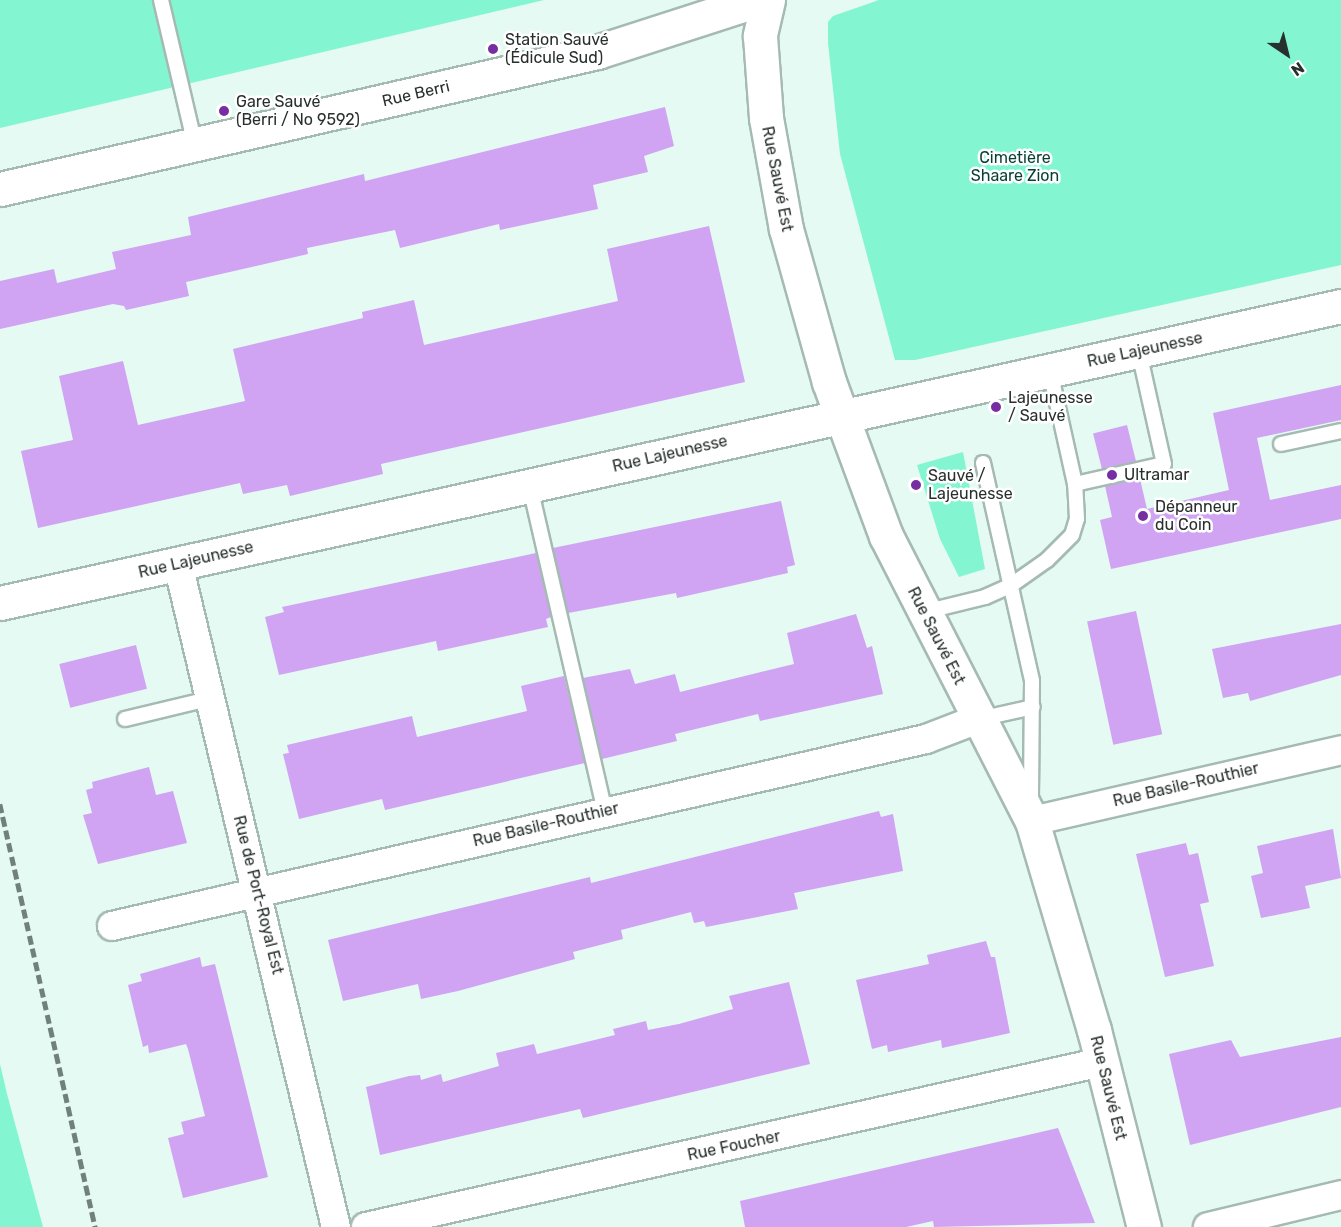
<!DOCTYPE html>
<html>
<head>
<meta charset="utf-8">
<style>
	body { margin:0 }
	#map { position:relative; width:1341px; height:1227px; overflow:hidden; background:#e4faf2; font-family:Rubik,sans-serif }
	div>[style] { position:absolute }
	.green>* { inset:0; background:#83f5d1 }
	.building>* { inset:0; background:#d0a3f3; transform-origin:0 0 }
	.roads { filter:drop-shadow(2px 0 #a5bab2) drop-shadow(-2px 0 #a5bab2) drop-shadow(0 2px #a5bab2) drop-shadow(0 -2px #a5bab2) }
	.lane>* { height:14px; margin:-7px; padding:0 7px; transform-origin:7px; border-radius:7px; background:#fff }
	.street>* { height:28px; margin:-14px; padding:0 14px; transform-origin:14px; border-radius:14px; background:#fff }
	.secondary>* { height:33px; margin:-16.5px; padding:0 16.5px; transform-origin:16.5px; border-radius:16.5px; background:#fff }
	.rail>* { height:4.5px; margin-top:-2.25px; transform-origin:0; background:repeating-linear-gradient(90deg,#72807a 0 9px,transparent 0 13.5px) }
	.dots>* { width:16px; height:16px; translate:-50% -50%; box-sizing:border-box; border:3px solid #fff; border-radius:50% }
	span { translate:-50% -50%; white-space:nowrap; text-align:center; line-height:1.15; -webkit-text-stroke:5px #fff; paint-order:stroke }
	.poi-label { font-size:16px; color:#27302c }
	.left { translate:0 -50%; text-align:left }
	.street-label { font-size:16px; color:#27302c }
	.park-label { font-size:16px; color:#073f31 }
	.north { position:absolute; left:1257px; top:24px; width:60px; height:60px; -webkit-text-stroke:4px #fff; paint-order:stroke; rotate:145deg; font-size:16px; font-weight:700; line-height:24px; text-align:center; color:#27302c }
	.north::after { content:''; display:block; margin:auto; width:21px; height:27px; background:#27302c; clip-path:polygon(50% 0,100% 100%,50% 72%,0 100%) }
</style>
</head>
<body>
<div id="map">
	<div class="green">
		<i style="clip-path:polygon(0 0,544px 0,0 128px)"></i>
		<i style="clip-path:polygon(879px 0,1341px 0,1341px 265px,915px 360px,895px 360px,840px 154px,828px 43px,828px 22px,833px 16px)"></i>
		<i style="clip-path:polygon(963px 452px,985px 569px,959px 577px,940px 539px,917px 465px)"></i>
		<i style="clip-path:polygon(0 1064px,7px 1094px,43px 1227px,0 1227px)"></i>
	</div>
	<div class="building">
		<i style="clip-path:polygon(665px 107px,674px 146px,644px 156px,648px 172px,593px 185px,598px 209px,500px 230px,499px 224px,400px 248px,395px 230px,307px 248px,308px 254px,186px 282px,189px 296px,126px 310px,124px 306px,113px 304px,0 329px,0 281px,54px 269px,57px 283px,116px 269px,112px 252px,191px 235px,188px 217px,364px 174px,365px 181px)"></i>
		<i style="clip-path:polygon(709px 226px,745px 382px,381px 464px,383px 474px,290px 496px,287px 485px,243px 494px,240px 483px,38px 528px,21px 451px,73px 440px,59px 376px,123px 361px,138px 425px,245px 401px,233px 349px,363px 318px,362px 312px,414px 300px,424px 345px,618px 301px,607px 249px)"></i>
		<i style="clip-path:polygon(1341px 385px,1341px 420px,1257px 438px,1270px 500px,1341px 485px,1341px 519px,1111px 569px,1100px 520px,1112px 517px,1105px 486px,1140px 479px,1147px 509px,1229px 490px,1213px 413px)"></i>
		<i style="left:1127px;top:425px;width:37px;height:35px;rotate:76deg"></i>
		<i style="clip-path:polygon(781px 501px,795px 565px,787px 567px,788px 573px,677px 598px,676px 593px,568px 613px,553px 548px)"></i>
		<i style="clip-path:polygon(536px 553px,551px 617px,546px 619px,548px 627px,438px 651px,436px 641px,279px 675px,265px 617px,284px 612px,282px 607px)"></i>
		<i style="left:1136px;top:611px;width:126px;height:50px;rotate:78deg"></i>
		<i style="clip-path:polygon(856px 614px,867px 648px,872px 646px,883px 694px,760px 721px,758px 714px,675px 734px,677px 741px,602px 759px,583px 678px,630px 669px,635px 684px,675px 674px,680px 692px,794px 664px,787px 633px)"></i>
		<i style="clip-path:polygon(1341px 624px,1341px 675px,1250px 701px,1248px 693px,1223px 698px,1212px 649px)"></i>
		<i style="left:136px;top:645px;width:45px;height:79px;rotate:76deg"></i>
		<i style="clip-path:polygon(564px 676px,585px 763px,385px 810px,382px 799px,299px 819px,283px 754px,289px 753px,287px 745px,412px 716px,417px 737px,527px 711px,521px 686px)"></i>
		<i style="clip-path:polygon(149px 767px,156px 795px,173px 791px,187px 843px,98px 864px,83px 815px,92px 813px,86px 790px,93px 788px,92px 782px)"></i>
		<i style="clip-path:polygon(879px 811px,881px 817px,893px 814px,903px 871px,794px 893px,798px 909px,706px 927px,704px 921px,694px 923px,691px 912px,621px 930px,623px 939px,573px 952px,575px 959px,458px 991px,421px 999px,418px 984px,343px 1001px,328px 940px,590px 877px,591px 883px)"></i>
		<i style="clip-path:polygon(1333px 829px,1341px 878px,1305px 886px,1310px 908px,1261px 918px,1251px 876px,1263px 873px,1257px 846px)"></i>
		<i style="clip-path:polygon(1186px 843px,1189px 855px,1198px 853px,1209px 902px,1200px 904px,1214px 966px,1165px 977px,1136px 854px)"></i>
		<i style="clip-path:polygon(986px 941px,991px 957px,995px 957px,1010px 1033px,942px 1048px,941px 1040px,888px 1052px,887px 1045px,872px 1049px,856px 980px,929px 964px,927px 955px)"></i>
		<i style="clip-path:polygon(200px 957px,202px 967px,215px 964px,268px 1177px,183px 1198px,168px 1138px,184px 1134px,181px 1122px,205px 1116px,188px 1049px,186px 1044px,149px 1053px,148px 1045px,143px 1047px,128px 985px,142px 981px,140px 974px)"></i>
		<i style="clip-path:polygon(789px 982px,810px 1064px,583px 1118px,580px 1109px,380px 1155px,366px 1087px,409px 1076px,420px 1075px,421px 1080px,441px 1074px,443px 1082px,499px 1066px,496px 1053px,534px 1044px,537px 1054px,615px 1035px,613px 1029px,646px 1021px,648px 1030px,679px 1024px,733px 1009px,729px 996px)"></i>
		<i style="clip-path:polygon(1341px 1037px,1341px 1107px,1190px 1145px,1169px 1054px,1231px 1040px,1240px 1057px)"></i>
		<i style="clip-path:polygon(1058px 1128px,1095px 1223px,934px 1227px,933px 1221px,906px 1227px,745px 1227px,740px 1201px)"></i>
	</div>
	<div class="roads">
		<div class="lane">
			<i style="left:161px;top:0;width:149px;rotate:76.8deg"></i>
			<i style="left:1281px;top:444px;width:61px;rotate:-12.2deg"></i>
			<i style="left:983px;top:463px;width:223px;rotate:77.3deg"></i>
			<i style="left:1032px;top:681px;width:120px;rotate:90.5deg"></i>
			<i style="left:1075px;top:484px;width:91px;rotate:-12.7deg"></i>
			<i style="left:1164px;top:464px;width:115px;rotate:-102.6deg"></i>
			<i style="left:530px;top:487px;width:334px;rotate:77deg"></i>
			<i style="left:924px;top:612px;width:63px;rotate:-13.8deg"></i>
			<i style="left:985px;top:597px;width:27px;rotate:-24deg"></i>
			<i style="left:1010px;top:586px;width:45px;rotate:-35.1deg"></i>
			<i style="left:1047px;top:560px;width:35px;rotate:-45deg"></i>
			<i style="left:1072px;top:535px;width:17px;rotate:-73deg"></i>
			<i style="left:1077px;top:519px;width:35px;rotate:-93deg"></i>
			<i style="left:1075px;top:484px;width:116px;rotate:-102.5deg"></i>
			<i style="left:125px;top:719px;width:85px;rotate:-13.5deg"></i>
			<i style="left:979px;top:719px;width:55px;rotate:-12.5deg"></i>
		</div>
		<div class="street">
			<i style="left:178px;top:564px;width:682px;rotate:76.6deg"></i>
			<i style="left:1032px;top:821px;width:317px;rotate:-12.9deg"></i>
			<i style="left:112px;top:926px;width:835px;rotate:-12.94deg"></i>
			<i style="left:926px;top:739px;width:56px;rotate:-21deg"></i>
			<i style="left:366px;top:1227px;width:754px;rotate:-12.64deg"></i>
			<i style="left:1208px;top:1227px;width:137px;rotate:-13.5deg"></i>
		</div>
		<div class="secondary">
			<i style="left:768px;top:0;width:37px;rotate:103deg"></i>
			<i style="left:760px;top:36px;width:82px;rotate:85.8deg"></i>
			<i style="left:766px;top:118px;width:113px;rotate:79.8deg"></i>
			<i style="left:786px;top:229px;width:159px;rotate:74.3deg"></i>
			<i style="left:829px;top:382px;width:164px;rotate:69.7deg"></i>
			<i style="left:886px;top:536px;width:320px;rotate:62.9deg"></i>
			<i style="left:1032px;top:821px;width:218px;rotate:73.5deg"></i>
			<i style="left:1094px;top:1030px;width:203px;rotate:75.8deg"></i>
			<i style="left:0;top:189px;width:613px;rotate:-12.92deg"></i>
			<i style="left:597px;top:52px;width:169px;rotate:-17.9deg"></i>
			<i style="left:0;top:603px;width:1373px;rotate:-12.49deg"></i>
		</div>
	</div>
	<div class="rail">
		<i style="left:0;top:804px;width:434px;rotate:77.3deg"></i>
	</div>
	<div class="dots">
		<i style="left:493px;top:49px;background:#762ea2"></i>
		<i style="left:224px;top:111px;background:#762ea2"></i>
		<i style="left:996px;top:407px;background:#762ea2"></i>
		<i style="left:1112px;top:475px;background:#762ea2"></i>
		<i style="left:916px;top:485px;background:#762ea2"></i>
		<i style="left:1143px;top:516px;background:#762ea2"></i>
	</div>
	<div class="poi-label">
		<span class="left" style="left:505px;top:49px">Station Sauvé<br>(Édicule Sud)</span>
		<span class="left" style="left:236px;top:111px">Gare Sauvé<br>(Berri / No 9592)</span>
		<span class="left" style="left:1008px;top:407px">Lajeunesse<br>/ Sauvé</span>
		<span class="left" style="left:1124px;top:475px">Ultramar</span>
		<span class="left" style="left:928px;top:485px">Sauvé /<br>Lajeunesse</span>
		<span class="left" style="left:1155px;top:516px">Dépanneur<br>du Coin</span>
	</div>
	<div class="street-label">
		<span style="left:416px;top:94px;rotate:-13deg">Rue Berri</span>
		<span style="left:777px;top:179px;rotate:79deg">Rue Sauvé Est</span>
		<span style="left:1145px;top:350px;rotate:-12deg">Rue Lajeunesse</span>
		<span style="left:670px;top:454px;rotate:-13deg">Rue Lajeunesse</span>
		<span style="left:196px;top:560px;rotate:-13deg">Rue Lajeunesse</span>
		<span style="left:936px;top:636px;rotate:63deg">Rue Sauvé Est</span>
		<span style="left:1186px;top:785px;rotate:-13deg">Rue Basile-Routhier</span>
		<span style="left:546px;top:825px;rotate:-13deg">Rue Basile-Routhier</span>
		<span style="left:258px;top:895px;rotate:76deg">Rue de Port-Royal Est</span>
		<span style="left:1108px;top:1088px;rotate:76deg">Rue Sauvé Est</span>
		<span style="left:734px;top:1146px;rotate:-12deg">Rue Foucher</span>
	</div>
	<div class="park-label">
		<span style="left:1015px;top:167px">Cimetière<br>Shaare Zion</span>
	</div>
	<div class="north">N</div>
</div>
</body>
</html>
